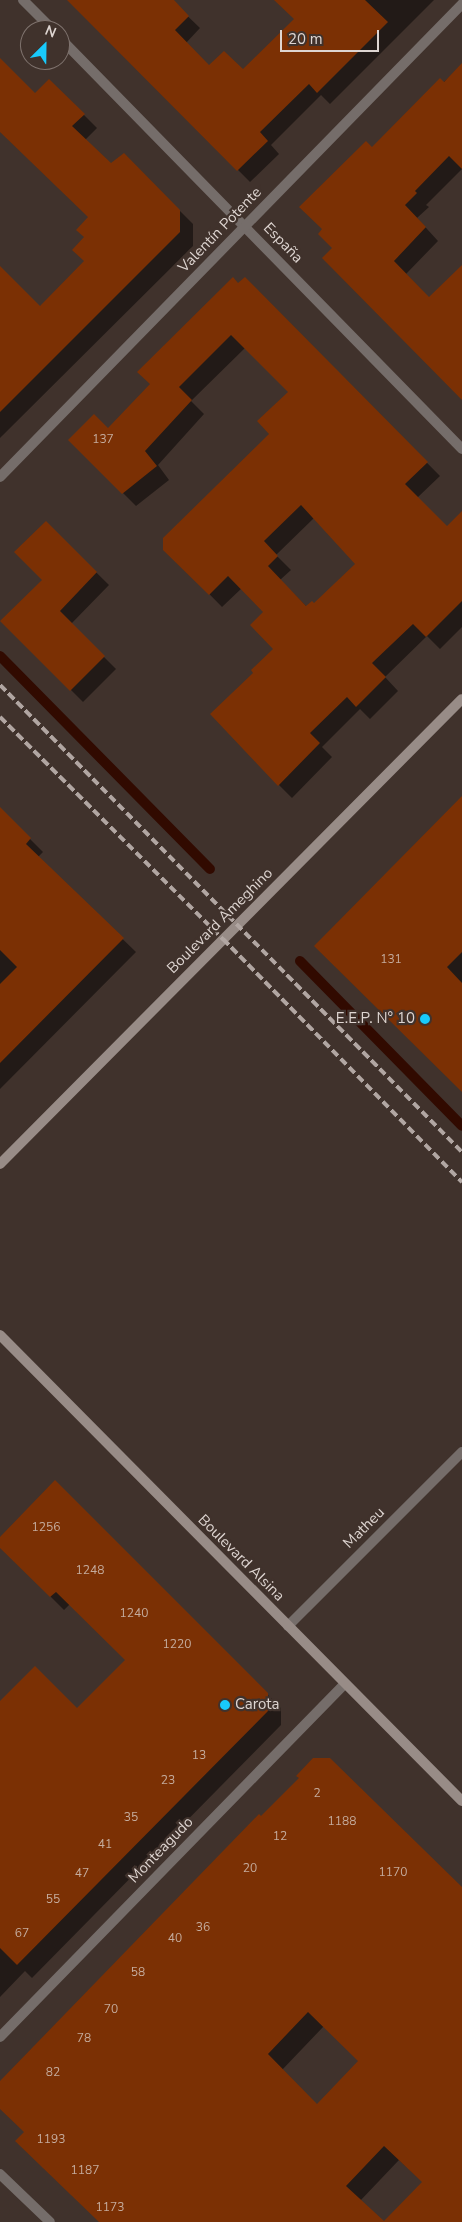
<!DOCTYPE html>
<html>
<head>
<meta charset="utf-8">
<style>
	body { margin:0 }
	#map { position:relative; width:462px; height:2222px; overflow:hidden; background:#40322c; font-family:"Nunito Sans",sans-serif }
	div>[style] { position:absolute }
	.shadow>* { inset:0; background:#0007 }
	.stream>* { height:10px; margin:-5px; padding:0 5px; transform-origin:5px; border-radius:5px; background:#310a00 }
	.building>* { inset:0; background:#7b3004 }
	.street>* { height:10px; margin:-5px; padding:0 5px; transform-origin:5px; border-radius:5px; background:#756d6a }
	.secondary>* { height:10px; margin:-5px; padding:0 5px; transform-origin:5px; border-radius:5px; background:#988c87 }
	.rail>* { height:4px; margin-top:-2px; transform-origin:0; background:repeating-linear-gradient(90deg,#b1a6a2 0 8px,transparent 0 12px) }
	.dots>* { width:14px; height:14px; translate:-50% -50%; box-sizing:border-box; border:2px solid #40322c; border-radius:50% }
	span { translate:-50% -50%; white-space:nowrap; text-align:center; line-height:1.15; -webkit-text-stroke:4.5px #40322c; paint-order:stroke }
	.number-label { font-size:12px; color:#c5ac9e }
	.number-label span { -webkit-text-stroke-width:0 }
	.street-label { font-size:15px; color:#ded5d1 }
	.poi-label { font-size:15px; color:#ded5d1 }
	.right { translate:-100% -50%; text-align:right }
	.left { translate:0 -50%; text-align:left }
	.north { position:absolute; left:20px; top:20px; width:50px; height:50px; box-sizing:border-box; background:#40322c; border:1px solid #7f736e; border-radius:50%; rotate:23deg; font-size:14px; font-weight:700; line-height:20px; text-align:center; color:#ded5d1 }
	.north::after { content:''; display:block; margin:auto; width:18px; height:22px; background:#18cafc; clip-path:polygon(50% 0,100% 100%,50% 72%,0 100%) }
	.scale { position:absolute; left:280px; top:30px; width:99px; height:22px; box-sizing:border-box; border:2px solid #ded5d1; border-top:0; padding-left:6px; font-size:15px; line-height:18px; white-space:nowrap; color:#ded5d1; -webkit-text-stroke:4px #40322c; paint-order:stroke }
</style>
</head>
<body>
<div id="map">
	<div class="shadow">
		<i style="clip-path:polygon(69px 0,171px 0,200px 28px,186px 43px,209px 67px,243px 71px,295px 19px,287px 0,434px 0,330px 104px,321px 95px,271px 145px,279px 154px,250px 182px)"></i>
		<i style="clip-path:polygon(0 59px,35px 94px,49px 80px,97px 128px,85px 140px,111px 165px,124px 155px,193px 224px,193px 246px,0 438px,0 268px,40px 307px,86px 262px,85px 238px,89px 217px,0 131px)"></i>
		<i style="clip-path:polygon(462px 65px,462px 169px,426px 205px,429px 207px,417px 218px,438px 241px,406px 274px,430px 299px,462px 266px,462px 398px,333px 248px,372px 149px)"></i>
		<i style="clip-path:polygon(evenodd,245px 279px,440px 476px,417px 498px,447px 528px,462px 513px,462px 627px,440px 649px,427px 636px,385px 677px,398px 691px,370px 719px,360px 709px,322px 747px,332px 757px,292px 798px,279px 785px,255px 673px,274px 649px,265px 612px,242px 588px,222px 607px,164px 548px,271px 434px,289px 392px,245px 348px,191px 401px,204px 414px,158px 465px,169px 480px,136px 506px,70px 440px,108px 430px,152px 384px,245px 279px,314px 518px,356px 564px,314px 605px,307px 607px,280px 580px,291px 570px,276px 555px,314px 518px)"></i>
		<i style="clip-path:polygon(46px 523px,109px 585px,71px 624px,116px 669px,83px 702px,2px 621px,43px 580px)"></i>
		<i style="clip-path:polygon(462px 798px,462px 1091px,315px 946px)"></i>
		<i style="clip-path:polygon(0 809px,43px 852px,38px 857px,136px 952px,0 1089px)"></i>
		<i style="clip-path:polygon(55px 1482px,281px 1708px,281px 1725px,32px 1978px,25px 1971px,0 1997px,0 1703px,77px 1709px,126px 1660px,70px 1604px,64px 1610px,0 1546px,0 1538px)"></i>
		<i style="clip-path:polygon(evenodd,462px 1889px,462px 2222px,385px 2222px,423px 2182px,399px 2160px,360px 2201px,383px 2222px,101px 2222px,25px 2132px,0 2108px,0 2082px,462px 1889px,324px 2026px,360px 2061px,317px 2106px,282px 2070px,324px 2026px)"></i>
	</div>
	<div class="stream">
		<i style="left:0;top:656px;width:299px;rotate:45.4deg"></i>
		<i style="left:300px;top:961px;width:231px;rotate:45.5deg"></i>
	</div>
	<div class="building">
		<i style="clip-path:polygon(67px 0,174px 0,189px 16px,175px 30px,209px 65px,224px 51px,243px 69px,294px 19px,274px 0,365px 0,388px 22px,317px 93px,309px 84px,260px 132px,268px 141px,237px 171px)"></i>
		<i style="clip-path:polygon(0 58px,35px 93px,49px 79px,85px 114px,72px 126px,111px 163px,124px 153px,180px 210px,180px 232px,0 412px,0 266px,40px 306px,84px 261px,72px 250px,84px 237px,76px 230px,88px 217px,0 132px)"></i>
		<i style="clip-path:polygon(462px 63px,462px 169px,449px 156px,415px 191px,417px 193px,405px 205px,426px 227px,394px 261px,429px 297px,462px 265px,462px 400px,322px 258px,332px 248px,318px 234px,322px 229px,299px 207px,366px 141px,372px 147px,440px 78px,444px 82px)"></i>
		<i style="clip-path:polygon(evenodd,233px 277px,238px 283px,245px 277px,428px 462px,405px 484px,447px 526px,462px 511px,462px 601px,426px 637px,413px 624px,372px 663px,386px 677px,356px 707px,347px 697px,310px 733px,320px 743px,278px 786px,210px 714px,253px 673px,251px 670px,273px 649px,250px 625px,263px 612px,228px 576px,209px 595px,163px 550px,163px 538px,269px 434px,257px 421px,288px 392px,231px 335px,179px 387px,192px 400px,145px 451px,157px 466px,122px 494px,68px 440px,94px 414px,108px 428px,150px 384px,137px 372px,233px 277px,301px 505px,355px 564px,314px 603px,312px 601px,306px 606px,268px 566px,278px 556px,264px 541px,301px 505px)"></i>
		<i style="clip-path:polygon(46px 521px,97px 572px,60px 611px,105px 656px,70px 691px,0 621px,42px 580px,14px 552px)"></i>
		<i style="clip-path:polygon(462px 796px,462px 952px,447px 967px,462px 983px,462px 1092px,314px 946px)"></i>
		<i style="clip-path:polygon(0 807px,31px 838px,26px 844px,124px 938px,0 1063px,0 984px,17px 967px,0 950px)"></i>
		<i style="clip-path:polygon(55px 1480px,268px 1693px,268px 1711px,17px 1965px,0 1948px,0 1701px,35px 1666px,77px 1708px,125px 1660px,56px 1592px,50px 1597px,0 1548px,0 1537px)"></i>
		<i style="clip-path:polygon(evenodd,313px 1758px,330px 1758px,462px 1887px,462px 2222px,99px 2222px,15px 2141px,24px 2132px,0 2109px,0 2081px,259px 1814px,261px 1816px,299px 1778px,296px 1776px,313px 1758px,308px 2012px,358px 2061px,317px 2104px,268px 2054px,308px 2012px,313px 1758px,384px 2146px,422px 2182px,384px 2221px,346px 2186px,384px 2146px)"></i>
	</div>
	<div class="street">
		<i style="left:23px;top:0;width:42px;rotate:45deg"></i>
		<i style="left:60px;top:38px;width:575px;rotate:45.63deg"></i>
		<i style="left:0;top:477px;width:661px;rotate:-45.67deg"></i>
		<i style="left:288px;top:1626px;width:246px;rotate:-45deg"></i>
		<i style="left:0;top:2037px;width:493px;rotate:-45.7deg"></i>
		<i style="left:0;top:2174px;width:69px;rotate:43.8deg"></i>
	</div>
	<div class="secondary">
		<i style="left:0;top:1164px;width:655px;rotate:-45.19deg"></i>
		<i style="left:0;top:1335px;width:656px;rotate:45.25deg"></i>
	</div>
	<div class="rail">
		<i style="left:0;top:685px;width:657px;rotate:45.31deg"></i>
		<i style="left:0;top:717px;width:315px;rotate:44.9deg"></i>
		<i style="left:223px;top:939px;width:341px;rotate:45.5deg"></i>
	</div>
	<div class="dots">
		<i style="left:425px;top:1019px;background:#18cafc"></i>
		<i style="left:225px;top:1705px;background:#18cafc"></i>
	</div>
	<div class="number-label">
		<span style="left:103px;top:440px">137</span>
		<span style="left:391px;top:960px">131</span>
		<span style="left:46px;top:1528px">1256</span>
		<span style="left:90px;top:1571px">1248</span>
		<span style="left:134px;top:1614px">1240</span>
		<span style="left:177px;top:1645px">1220</span>
		<span style="left:199px;top:1756px">13</span>
		<span style="left:168px;top:1781px">23</span>
		<span style="left:317px;top:1794px">2</span>
		<span style="left:131px;top:1818px">35</span>
		<span style="left:342px;top:1822px">1188</span>
		<span style="left:280px;top:1837px">12</span>
		<span style="left:105px;top:1845px">41</span>
		<span style="left:250px;top:1869px">20</span>
		<span style="left:393px;top:1873px">1170</span>
		<span style="left:82px;top:1874px">47</span>
		<span style="left:53px;top:1900px">55</span>
		<span style="left:203px;top:1928px">36</span>
		<span style="left:22px;top:1934px">67</span>
		<span style="left:175px;top:1939px">40</span>
		<span style="left:138px;top:1973px">58</span>
		<span style="left:111px;top:2010px">70</span>
		<span style="left:84px;top:2039px">78</span>
		<span style="left:53px;top:2073px">82</span>
		<span style="left:51px;top:2140px">1193</span>
		<span style="left:85px;top:2171px">1187</span>
		<span style="left:110px;top:2208px">1173</span>
	</div>
	<div class="street-label">
		<span style="left:220px;top:230px;rotate:-46deg">Valentín Potente</span>
		<span style="left:283px;top:243px;rotate:46deg">España</span>
		<span style="left:220px;top:921px;rotate:-45deg">Boulevard Ameghino</span>
		<span style="left:364px;top:1528px;rotate:-45deg">Matheu</span>
		<span style="left:241px;top:1558px;rotate:45deg">Boulevard Alsina</span>
		<span style="left:161px;top:1850px;rotate:-46deg">Monteagudo</span>
	</div>
	<div class="poi-label">
		<span class="right" style="left:415px;top:1019px">E.E.P. N° 10</span>
		<span class="left" style="left:235px;top:1705px">Carota</span>
	</div>
	<div class="north">N</div>
	<div class="scale">20 m</div>
</div>
</body>
</html>
